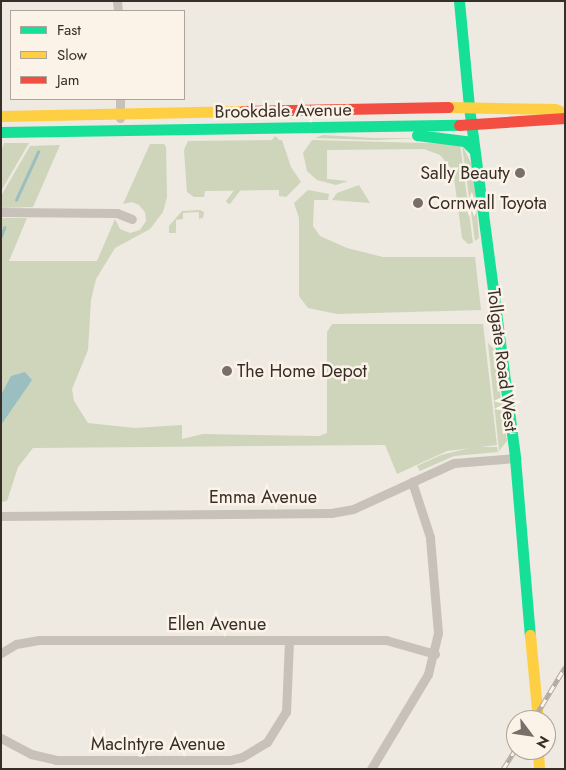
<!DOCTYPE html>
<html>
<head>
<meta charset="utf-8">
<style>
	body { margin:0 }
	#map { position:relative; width:566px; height:770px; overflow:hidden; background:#eee9e1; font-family:Jost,sans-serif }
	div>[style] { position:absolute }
	.green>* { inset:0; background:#ced5ba; transform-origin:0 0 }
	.water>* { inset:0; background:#9bbec0 }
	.stream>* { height:2.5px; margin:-1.25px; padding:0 1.25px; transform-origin:1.25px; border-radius:1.25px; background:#9bbec0 }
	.street>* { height:9px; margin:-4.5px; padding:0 4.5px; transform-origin:4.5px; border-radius:4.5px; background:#c7c1ba }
	.fast>* { height:11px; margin:-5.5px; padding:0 5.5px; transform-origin:5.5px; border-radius:5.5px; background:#16e098 }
	.slow>* { height:11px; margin:-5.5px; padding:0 5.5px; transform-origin:5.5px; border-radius:5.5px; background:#ffcf43 }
	.jam>* { height:11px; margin:-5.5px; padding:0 5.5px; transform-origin:5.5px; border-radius:5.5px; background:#f24e42 }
	.rail>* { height:4.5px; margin-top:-2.25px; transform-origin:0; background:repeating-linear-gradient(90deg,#fbf3e8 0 8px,#afaaa4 0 16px); box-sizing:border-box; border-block:1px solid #afaaa4 }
	.dots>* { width:14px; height:14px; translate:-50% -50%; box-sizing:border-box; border:2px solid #fbf3e8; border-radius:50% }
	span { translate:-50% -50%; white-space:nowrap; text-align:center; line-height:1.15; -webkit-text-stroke:5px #fbf3e8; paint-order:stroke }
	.street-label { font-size:18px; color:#382e28 }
	.poi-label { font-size:18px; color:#382e28 }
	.right { translate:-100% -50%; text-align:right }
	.left { translate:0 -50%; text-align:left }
	.frame { position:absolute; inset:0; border:2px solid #382e28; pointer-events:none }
	.legend { position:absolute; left:10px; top:10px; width:175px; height:90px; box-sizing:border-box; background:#fbf3e8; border:1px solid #ada49b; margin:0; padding:6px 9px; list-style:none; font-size:15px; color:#382e28 }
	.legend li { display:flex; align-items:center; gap:10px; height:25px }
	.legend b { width:25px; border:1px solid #ada49b }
	.north { position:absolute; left:506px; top:710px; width:50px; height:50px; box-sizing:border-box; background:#fbf3e8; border:1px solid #ada49b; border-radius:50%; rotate:121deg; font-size:14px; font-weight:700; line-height:20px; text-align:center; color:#382e28 }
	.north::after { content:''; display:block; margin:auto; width:18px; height:22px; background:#786f69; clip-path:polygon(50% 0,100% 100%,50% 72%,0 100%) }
</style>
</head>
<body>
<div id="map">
	<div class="green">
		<i style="clip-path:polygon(323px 135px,374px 138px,422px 138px,374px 140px,315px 138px)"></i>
		<i style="left:275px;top:136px;width:5px;height:82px;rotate:37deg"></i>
		<i style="clip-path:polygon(282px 140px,291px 167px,301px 182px,286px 197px,279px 196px,279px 190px,205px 191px,204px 197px,194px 197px,187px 192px,184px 150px,188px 141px)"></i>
		<i style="clip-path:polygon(312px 140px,460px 144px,473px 243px,468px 244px,462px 238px,454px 178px,450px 167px,440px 155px,424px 149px,327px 150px,327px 179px,348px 181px,336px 185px,317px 180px,307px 171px,303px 153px)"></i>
		<i style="clip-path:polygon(4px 143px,29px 143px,1px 191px,1px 152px)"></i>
		<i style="clip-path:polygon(150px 144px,164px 144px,166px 147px,167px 197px,163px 212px,150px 229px,115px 248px,96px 279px,91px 300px,88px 350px,72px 389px,74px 401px,88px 423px,135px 428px,182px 425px,182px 439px,203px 434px,319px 436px,327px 433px,327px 332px,332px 324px,483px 324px,497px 445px,447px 451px,397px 474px,385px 445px,381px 445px,33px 448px,18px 467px,7px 501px,1px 502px,1px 218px,27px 218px,9px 261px,97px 261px,115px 219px,120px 229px,130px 233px,140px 230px,146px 221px,145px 212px,139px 205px,132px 202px,123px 204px)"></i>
		<i style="clip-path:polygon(60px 145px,33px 207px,1px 208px,1px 196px,30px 146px)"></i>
		<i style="clip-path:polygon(462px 145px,473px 167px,479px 238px,475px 241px)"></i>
		<i style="clip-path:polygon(359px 185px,370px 203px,332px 200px,337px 193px)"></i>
		<i style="clip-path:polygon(308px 190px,329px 194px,328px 200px,314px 200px,313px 226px,320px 236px,347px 248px,383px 257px,475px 257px,481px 310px,337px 314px,308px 308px,299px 296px,299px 218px,294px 203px)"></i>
		<i style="clip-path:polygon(200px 210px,204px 212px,203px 218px,199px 219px,199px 212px,183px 213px,183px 219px,176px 220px,176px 233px,169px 233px,169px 226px,182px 211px)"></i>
		<i style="clip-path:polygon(488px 343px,494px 349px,507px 441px,499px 451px)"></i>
		<i style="clip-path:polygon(474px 447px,497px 447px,498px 452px,454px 456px,420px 471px,417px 466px,441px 455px)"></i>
	</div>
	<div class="water">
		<i style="clip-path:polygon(25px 372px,32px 380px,1px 425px,1px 395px,11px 376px)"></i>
	</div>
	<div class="stream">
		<i style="left:16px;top:200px;width:53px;rotate:-65.4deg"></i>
		<i style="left:1px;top:236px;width:9px;rotate:-69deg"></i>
	</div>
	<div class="street">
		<i style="left:117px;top:1px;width:10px;rotate:84deg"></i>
		<i style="left:120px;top:99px;width:19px;rotate:90deg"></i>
		<i style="left:1px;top:212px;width:116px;rotate:0.5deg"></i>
		<i style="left:117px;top:213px;width:16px;rotate:22deg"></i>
		<i style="left:1px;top:516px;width:330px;rotate:-0.5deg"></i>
		<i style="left:331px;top:513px;width:22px;rotate:-10deg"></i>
		<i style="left:353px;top:509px;width:111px;rotate:-24.5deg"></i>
		<i style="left:454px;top:463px;width:61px;rotate:-4.7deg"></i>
		<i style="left:1px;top:653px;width:17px;rotate:-31deg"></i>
		<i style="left:16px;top:644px;width:23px;rotate:-10deg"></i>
		<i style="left:39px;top:640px;width:347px"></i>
		<i style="left:386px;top:640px;width:51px;rotate:15.9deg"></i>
		<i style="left:1px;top:738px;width:34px;rotate:28deg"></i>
		<i style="left:31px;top:754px;width:26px;rotate:13deg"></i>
		<i style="left:56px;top:760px;width:174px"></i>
		<i style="left:230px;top:760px;width:12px;rotate:-14deg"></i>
		<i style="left:242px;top:757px;width:29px;rotate:-31deg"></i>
		<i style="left:267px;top:742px;width:36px;rotate:-58deg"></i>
		<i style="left:286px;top:712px;width:72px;rotate:-87.6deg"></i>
		<i style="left:371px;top:769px;width:111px;rotate:-59deg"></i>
		<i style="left:428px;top:674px;width:42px;rotate:-76.3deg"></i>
		<i style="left:438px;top:633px;width:96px;rotate:-94.8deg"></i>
		<i style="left:430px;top:537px;width:58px;rotate:-108.1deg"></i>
	</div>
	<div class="fast">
		<i style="left:459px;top:1px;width:106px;rotate:84.6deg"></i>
		<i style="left:469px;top:107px;width:354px;rotate:82.5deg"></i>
		<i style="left:515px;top:458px;width:178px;rotate:85.2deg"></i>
		<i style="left:1px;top:132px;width:458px;rotate:-0.9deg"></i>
		<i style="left:417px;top:135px;width:48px;rotate:7.1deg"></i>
		<i style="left:465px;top:141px;width:13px;rotate:45deg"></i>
	</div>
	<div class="slow">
		<i style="left:448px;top:107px;width:107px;rotate:1.1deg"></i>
		<i style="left:555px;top:109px;width:11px;rotate:22deg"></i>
		<i style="left:1px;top:116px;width:242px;rotate:-1.2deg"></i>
		<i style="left:530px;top:635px;width:85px;rotate:84.6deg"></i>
		<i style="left:538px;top:750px;width:19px;rotate:87deg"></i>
	</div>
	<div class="jam">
		<i style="left:243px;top:111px;width:205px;rotate:-1.1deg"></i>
		<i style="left:459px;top:125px;width:106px;rotate:-3.8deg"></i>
	</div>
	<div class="rail">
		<i style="left:533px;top:720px;width:62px;rotate:-58.9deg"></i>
		<i style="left:503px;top:769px;width:25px;rotate:-58deg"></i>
	</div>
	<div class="dots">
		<i style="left:520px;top:173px;background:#786f69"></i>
		<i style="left:418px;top:203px;background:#786f69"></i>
		<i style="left:227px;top:371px;background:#786f69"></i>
	</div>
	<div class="street-label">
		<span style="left:283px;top:111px;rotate:-1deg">Brookdale Avenue</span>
		<span style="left:502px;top:360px;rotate:83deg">Tollgate Road West</span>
		<span style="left:263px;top:497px">Emma Avenue</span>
		<span style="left:217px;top:624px">Ellen Avenue</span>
		<span style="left:158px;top:744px">MacIntyre Avenue</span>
	</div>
	<div class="poi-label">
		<span class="right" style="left:510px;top:173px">Sally Beauty</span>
		<span class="left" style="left:428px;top:203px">Cornwall Toyota</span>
		<span class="left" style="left:237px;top:371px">The Home Depot</span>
	</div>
	<div class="frame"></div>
	<ul class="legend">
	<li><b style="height:6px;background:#16e098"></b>Fast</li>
	<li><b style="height:6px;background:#ffcf43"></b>Slow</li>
	<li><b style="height:6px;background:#f24e42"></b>Jam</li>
	</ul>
	<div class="north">N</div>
</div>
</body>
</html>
